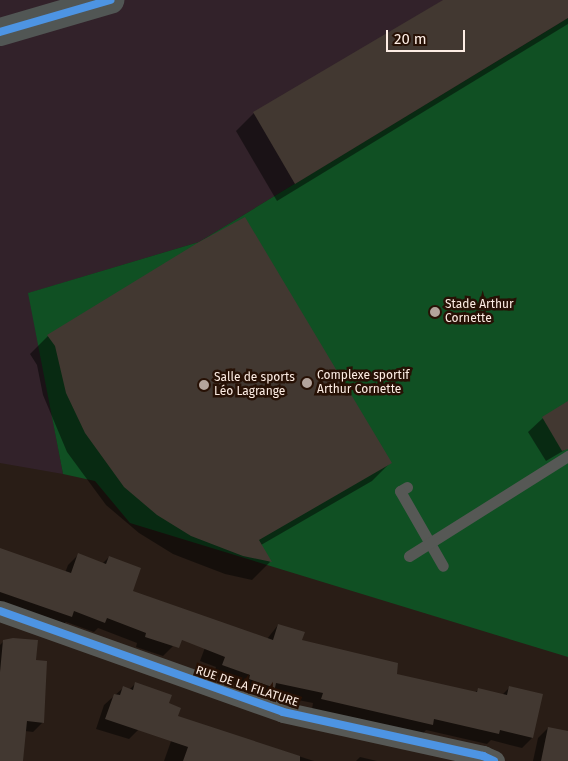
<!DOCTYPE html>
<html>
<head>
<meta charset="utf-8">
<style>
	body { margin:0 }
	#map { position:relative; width:568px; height:761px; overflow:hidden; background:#291d16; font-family:"Fira Sans",sans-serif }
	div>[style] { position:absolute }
	.commercial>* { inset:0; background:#32222a }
	.green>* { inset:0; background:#105023 }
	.shadow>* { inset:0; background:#0007 }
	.building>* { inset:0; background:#423831 }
	.service>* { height:11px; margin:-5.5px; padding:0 5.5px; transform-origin:5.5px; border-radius:5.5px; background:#565855 }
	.minor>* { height:21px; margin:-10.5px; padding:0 10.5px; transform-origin:10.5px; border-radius:10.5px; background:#565855 }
	.primary>* { height:28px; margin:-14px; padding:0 14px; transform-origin:14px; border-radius:14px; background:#515654 }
	.cycleway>* { height:8px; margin:-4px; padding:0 4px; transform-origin:4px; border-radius:4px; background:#4d94e3 }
	.dots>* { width:14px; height:14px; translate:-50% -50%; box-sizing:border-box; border:2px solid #271105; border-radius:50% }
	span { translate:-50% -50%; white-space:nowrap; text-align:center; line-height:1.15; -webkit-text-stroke:5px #271105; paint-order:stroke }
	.poi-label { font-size:12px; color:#fdede4 }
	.left { translate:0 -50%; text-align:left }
	.street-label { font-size:12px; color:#fdede4 }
	.scale { position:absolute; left:386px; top:30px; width:79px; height:22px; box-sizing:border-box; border:2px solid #fdede4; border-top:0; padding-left:6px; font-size:15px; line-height:18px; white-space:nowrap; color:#fdede4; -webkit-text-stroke:4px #271105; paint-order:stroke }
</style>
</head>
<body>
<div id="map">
	<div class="commercial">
		<i style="clip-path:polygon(0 0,568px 0,568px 18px,199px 242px,29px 293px,63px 474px,0 463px)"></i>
	</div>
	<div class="green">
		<i style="clip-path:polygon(568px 18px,568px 657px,130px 523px,95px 481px,63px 474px,28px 293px,199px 242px)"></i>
	</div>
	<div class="shadow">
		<i style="clip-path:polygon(444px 0,568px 0,568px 24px,277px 201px,236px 131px,254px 113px)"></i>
		<i style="clip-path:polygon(48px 336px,391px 462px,372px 481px,261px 545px,270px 562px,252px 580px,225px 574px,191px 561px,173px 554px,139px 533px,106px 505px,67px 452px,43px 395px,37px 365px,30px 354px)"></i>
		<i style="clip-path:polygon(568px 402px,568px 448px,546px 461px,528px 432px,543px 418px)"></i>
		<i style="clip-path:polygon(0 549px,65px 573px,68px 565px,78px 555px,102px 564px,109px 557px,131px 592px,173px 646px,163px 656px,136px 647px,137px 643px,98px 628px,94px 632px,66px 622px,60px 627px,0 605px)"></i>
		<i style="clip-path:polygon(278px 625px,300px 641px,395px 675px,474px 693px,478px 690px,502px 695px,509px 688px,532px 738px,522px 748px,491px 740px,487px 744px,426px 730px,422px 735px,312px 709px,313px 703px,268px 694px,263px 698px,239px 690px,241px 685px,213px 675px,216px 667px,200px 661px,210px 634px,267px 639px)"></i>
		<i style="clip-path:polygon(4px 641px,34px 661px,43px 722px,33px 732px,25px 731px,22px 761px,0 761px,0 645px)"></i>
		<i style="clip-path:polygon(135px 684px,139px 729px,129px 739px,96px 729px,104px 705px,123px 688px,129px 690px)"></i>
		<i style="clip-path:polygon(185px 720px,314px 761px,164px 761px,175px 730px)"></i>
		<i style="clip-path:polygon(548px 728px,568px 732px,568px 761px,533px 761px,538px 738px)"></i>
		<i style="clip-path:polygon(360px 757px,377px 761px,356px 761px)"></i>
	</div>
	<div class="building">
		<i style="clip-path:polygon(443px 0,568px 0,568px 18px,295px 184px,253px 112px)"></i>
		<i style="clip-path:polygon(245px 217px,392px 463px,259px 540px,272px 562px,243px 556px,191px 536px,157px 515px,124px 487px,85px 433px,66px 393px,55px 346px,47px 335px,199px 242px)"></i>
		<i style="clip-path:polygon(568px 401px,568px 449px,562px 451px,542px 417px)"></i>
		<i style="clip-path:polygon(0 548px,71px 573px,78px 553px,106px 564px,109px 556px,141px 568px,133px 591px,273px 640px,278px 624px,305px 632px,302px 640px,398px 663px,397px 674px,477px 692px,478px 688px,507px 695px,509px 686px,543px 694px,533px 738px,500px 730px,499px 734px,434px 719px,433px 725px,321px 699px,323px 693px,276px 683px,275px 688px,249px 679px,250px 675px,222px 665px,225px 657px,182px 640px,179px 648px,145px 637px,146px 633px,107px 618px,105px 623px,74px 611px,72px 617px,0 592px)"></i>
		<i style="clip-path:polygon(13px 638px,38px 640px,36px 660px,47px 661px,44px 723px,27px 721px,23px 761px,0 761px,0 672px,3px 640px)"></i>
		<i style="clip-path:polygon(135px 682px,172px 695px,169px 703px,181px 708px,178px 716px,300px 756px,300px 761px,183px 761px,188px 747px,105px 719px,114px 694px,120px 695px,123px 686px,133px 690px)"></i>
		<i style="clip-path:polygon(548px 727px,568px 731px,568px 761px,541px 761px)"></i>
	</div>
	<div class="service">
		<i style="left:407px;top:487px;width:8px;rotate:150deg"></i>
		<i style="left:400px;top:491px;width:86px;rotate:60.2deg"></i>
		<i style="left:409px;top:556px;width:188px;rotate:-32.2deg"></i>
	</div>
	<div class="minor">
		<i style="left:0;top:611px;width:300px;rotate:19.6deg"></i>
		<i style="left:283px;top:712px;width:205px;rotate:12.4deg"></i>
		<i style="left:483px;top:756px;width:12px;rotate:24deg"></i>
	</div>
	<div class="primary">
		<i style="left:0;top:32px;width:115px;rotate:-16.2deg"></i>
	</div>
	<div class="cycleway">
		<i style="left:0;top:32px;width:115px;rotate:-16.2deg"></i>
		<i style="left:0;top:611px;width:300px;rotate:19.6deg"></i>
		<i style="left:283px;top:712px;width:205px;rotate:12.4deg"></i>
		<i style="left:483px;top:756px;width:12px;rotate:24deg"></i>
	</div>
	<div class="dots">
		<i style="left:435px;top:312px;background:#b3a49c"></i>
		<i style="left:307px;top:383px;background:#b3a49c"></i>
		<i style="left:204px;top:385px;background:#b3a49c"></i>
	</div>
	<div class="poi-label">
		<span class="left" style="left:445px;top:312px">Stade Arthur<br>Cornette</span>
		<span class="left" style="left:317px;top:383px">Complexe sportif<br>Arthur Cornette</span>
		<span class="left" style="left:214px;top:385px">Salle de sports<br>Léo Lagrange</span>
	</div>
	<div class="street-label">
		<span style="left:247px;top:687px;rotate:18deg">RUE DE LA FILATURE</span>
	</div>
	<div class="scale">20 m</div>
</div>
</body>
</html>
